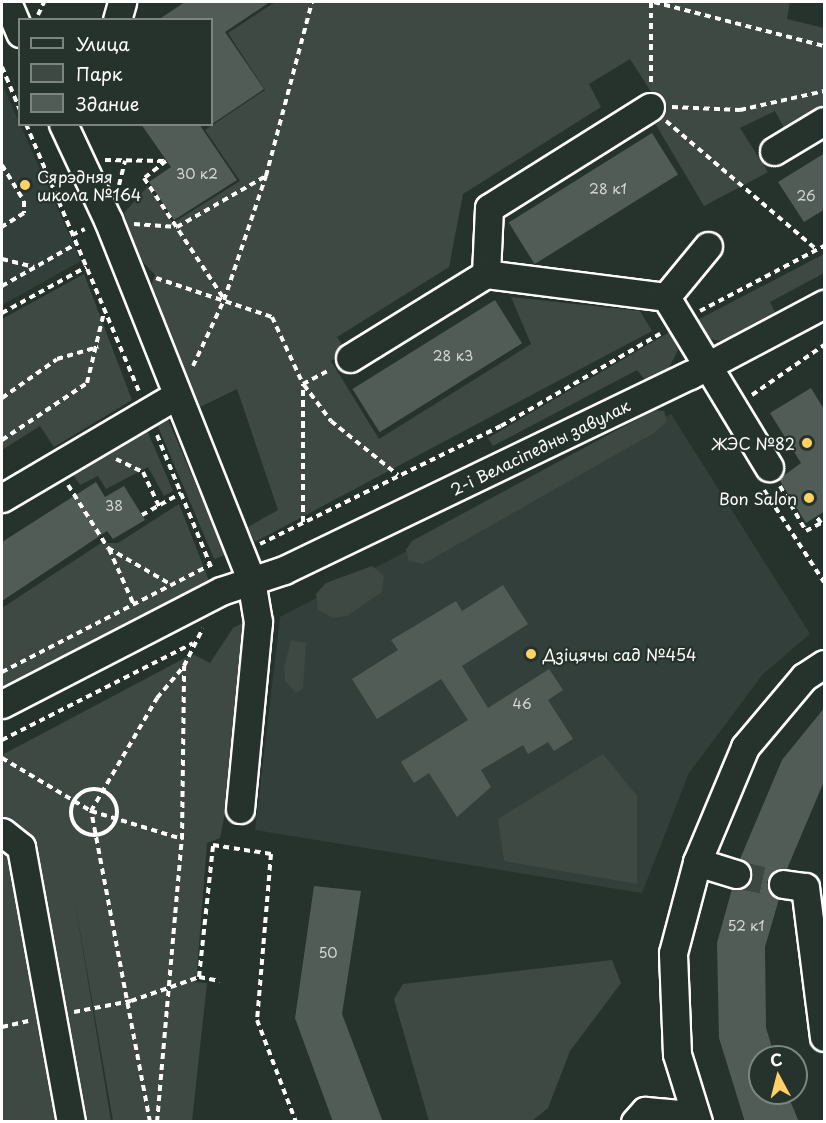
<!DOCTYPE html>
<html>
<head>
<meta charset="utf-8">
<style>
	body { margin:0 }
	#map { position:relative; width:826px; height:1123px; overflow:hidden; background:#26332d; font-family:"Playpen Sans",sans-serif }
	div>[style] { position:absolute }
	.built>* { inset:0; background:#333f3a }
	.green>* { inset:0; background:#3e4944; transform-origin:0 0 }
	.building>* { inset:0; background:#515c57; transform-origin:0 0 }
	.minor-tunnel>* { height:27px; margin-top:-13.5px; transform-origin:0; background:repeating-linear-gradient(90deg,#3c4742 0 27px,transparent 0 41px) }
	.path>* { height:4px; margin-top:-2px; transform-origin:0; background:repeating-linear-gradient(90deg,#fff 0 6px,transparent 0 10.5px) }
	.path>.ring { margin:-2px; padding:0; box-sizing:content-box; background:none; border:4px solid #fff; border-radius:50% }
	.roads { filter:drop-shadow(2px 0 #fff) drop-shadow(-2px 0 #fff) drop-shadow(0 2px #fff) drop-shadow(0 -2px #fff) }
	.minor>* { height:27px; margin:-13.5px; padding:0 13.5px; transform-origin:13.5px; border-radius:13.5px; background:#26332d }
	.dots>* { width:16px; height:16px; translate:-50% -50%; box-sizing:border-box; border:3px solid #26332d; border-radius:50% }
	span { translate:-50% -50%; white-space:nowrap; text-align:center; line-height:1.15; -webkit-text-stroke:4.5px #26332d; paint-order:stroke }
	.number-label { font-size:14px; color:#d4d6d5 }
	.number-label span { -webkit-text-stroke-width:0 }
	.poi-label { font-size:16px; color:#fff }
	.left { translate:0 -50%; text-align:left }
	.right { translate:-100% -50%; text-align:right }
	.street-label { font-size:16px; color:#fff }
	.frame { position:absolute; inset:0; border:3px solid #fff; pointer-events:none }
	.legend { position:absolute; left:18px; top:18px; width:195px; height:108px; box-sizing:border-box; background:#26332d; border:2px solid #7d8581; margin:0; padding:8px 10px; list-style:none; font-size:18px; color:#fff }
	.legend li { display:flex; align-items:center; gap:12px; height:30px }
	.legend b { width:30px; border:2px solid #7d8581 }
	.north { position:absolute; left:748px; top:1045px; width:60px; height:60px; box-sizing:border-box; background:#26332d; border:2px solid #7d8581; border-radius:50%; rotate:353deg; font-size:16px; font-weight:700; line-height:24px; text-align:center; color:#fff }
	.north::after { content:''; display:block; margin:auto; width:21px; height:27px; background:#ffd166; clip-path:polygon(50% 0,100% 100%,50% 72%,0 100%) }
</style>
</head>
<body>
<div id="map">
	<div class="built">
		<i style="clip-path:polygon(2px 84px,81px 261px,2px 305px)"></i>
		<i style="clip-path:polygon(671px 414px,810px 634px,763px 674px,689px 773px,642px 893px,255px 830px,280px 617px)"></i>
	</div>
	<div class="green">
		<i style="clip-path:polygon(275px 2px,790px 2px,787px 19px,824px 28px,824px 109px,784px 128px,775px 111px,740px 128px,768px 172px,704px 206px,656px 125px,666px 115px,630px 59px,589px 84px,601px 107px,463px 194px,449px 267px,337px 337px,346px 350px,331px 361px,379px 439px,531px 344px,511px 297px,640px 311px,652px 331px,255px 542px,248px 527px,278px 510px,237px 389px,194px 410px,149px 292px,155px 275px,133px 251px,124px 213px,148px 186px,173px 223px,240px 181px,205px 130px,265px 90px,228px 33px)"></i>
		<i style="clip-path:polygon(824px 254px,824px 273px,770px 302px,775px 312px,722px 341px,698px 337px,690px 324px)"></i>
		<i style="clip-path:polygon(84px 274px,132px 400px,54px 447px,40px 426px,2px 450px,2px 319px)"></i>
		<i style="clip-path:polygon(670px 332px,678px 350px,664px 378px,646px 381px,637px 370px,493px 446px,488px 438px)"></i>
		<i style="left:164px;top:410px;width:157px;height:12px;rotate:67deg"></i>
		<i style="clip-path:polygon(654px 410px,664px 411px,667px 421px,654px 433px,423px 564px,409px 561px,406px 550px,412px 541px)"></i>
		<i style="clip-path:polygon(143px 421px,173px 491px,164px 496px,148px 467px,106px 489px,98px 476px,80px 485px,68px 467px)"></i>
		<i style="clip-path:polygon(179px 504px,210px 583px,2px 687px,2px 608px,101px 543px,118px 543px)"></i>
		<i style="clip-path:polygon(372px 566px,384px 576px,382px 592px,347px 616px,333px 618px,318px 610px,316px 594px,326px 583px)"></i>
		<i style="clip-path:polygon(250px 619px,227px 803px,220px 838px,207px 843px,196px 982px,207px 983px,192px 1121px,113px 1121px,75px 902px,111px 1121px,2px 1122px,2px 755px,185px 658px,195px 655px,210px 663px,233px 628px)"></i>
		<i style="clip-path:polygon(291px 640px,306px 643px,303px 688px,296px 693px,285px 681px,284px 668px)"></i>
		<i style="clip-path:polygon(603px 754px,637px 796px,637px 884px,504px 861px,498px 819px)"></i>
		<i style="clip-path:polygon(612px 960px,621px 983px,570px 1051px,548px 1108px,532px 1121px,429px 1121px,394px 999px,403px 984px)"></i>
	</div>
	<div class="building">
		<i style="clip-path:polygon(185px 2px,270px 2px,225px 32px,264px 89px,212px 124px,212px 20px,158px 20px)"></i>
		<i style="clip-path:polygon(141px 124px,199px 124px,237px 180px,174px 220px,149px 182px,171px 167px)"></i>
		<i style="left:652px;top:133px;width:49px;height:169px;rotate:58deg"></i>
		<i style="clip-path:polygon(825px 153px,825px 209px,804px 222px,778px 182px)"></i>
		<i style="left:495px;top:300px;width:51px;height:168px;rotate:58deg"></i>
		<i style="clip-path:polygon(811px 388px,825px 411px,825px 511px,806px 523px,779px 479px,801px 463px,770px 413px)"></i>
		<i style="clip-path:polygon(96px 482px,105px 497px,124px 486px,145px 520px,113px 539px,107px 531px,2px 601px,2px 542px)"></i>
		<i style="clip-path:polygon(503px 585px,528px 624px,462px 666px,488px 708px,549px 669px,563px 690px,548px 700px,573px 739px,554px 751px,548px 742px,528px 754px,523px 745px,481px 770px,491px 787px,457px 817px,429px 773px,414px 783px,401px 762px,468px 720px,441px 679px,377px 719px,352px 679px,398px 650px,391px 640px,413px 627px,456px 601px,462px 611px)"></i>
		<i style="clip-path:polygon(825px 707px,825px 779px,787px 869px,777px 870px,767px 882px,779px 899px,765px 947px,766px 1028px,775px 1057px,760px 1057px,760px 1093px,787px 1093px,799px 1122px,745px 1122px,719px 1038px,717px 943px,732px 889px,751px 879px,751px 870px,740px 859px,782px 760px)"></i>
		<i style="clip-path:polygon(314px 886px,361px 891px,342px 1014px,383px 1122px,333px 1122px,295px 1018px)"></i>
	</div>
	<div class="minor-tunnel">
		<i style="left:736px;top:874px;width:48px;rotate:12deg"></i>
	</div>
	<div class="path">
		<i style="left:651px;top:2px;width:83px;rotate:90deg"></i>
		<i style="left:654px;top:2px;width:176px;rotate:14.5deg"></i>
		<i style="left:38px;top:15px;width:14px;rotate:-65deg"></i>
		<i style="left:2px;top:67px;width:47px;rotate:67.3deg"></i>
		<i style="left:672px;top:107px;width:68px;rotate:2.5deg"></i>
		<i style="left:740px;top:110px;width:86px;rotate:-12.7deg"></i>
		<i style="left:666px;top:121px;width:199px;rotate:40.5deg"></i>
		<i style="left:26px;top:124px;width:291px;rotate:67.1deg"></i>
		<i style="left:105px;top:160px;width:61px;rotate:0.9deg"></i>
		<i style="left:166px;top:161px;width:28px;rotate:142deg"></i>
		<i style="left:144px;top:178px;width:145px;rotate:56.5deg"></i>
		<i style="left:2px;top:165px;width:42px;rotate:58.6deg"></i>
		<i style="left:24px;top:201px;width:12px;rotate:90deg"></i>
		<i style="left:24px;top:213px;width:26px;rotate:148deg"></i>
		<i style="left:119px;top:185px;width:25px;rotate:-76deg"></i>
		<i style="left:134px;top:224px;width:43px;rotate:4deg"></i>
		<i style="left:177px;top:227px;width:103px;rotate:-29.8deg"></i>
		<i style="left:72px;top:235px;width:14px;rotate:-25deg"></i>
		<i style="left:2px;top:259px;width:33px;rotate:14deg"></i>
		<i style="left:156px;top:278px;width:122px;rotate:18.6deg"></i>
		<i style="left:272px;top:317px;width:74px;rotate:65.2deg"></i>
		<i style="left:303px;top:384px;width:30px;rotate:-28deg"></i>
		<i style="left:2px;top:286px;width:85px;rotate:-29.6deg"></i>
		<i style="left:700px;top:311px;width:140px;rotate:-27.7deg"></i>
		<i style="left:2px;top:313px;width:96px;rotate:-28.7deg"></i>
		<i style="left:193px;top:366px;width:73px;rotate:-64.8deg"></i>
		<i style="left:224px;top:300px;width:131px;rotate:-71.3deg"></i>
		<i style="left:266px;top:176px;width:180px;rotate:-75.2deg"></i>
		<i style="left:304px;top:385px;width:45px;rotate:53.1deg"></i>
		<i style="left:331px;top:421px;width:86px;rotate:38.9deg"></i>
		<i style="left:752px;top:395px;width:88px;rotate:-34.8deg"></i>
		<i style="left:2px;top:398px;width:67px;rotate:-35.3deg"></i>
		<i style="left:57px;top:359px;width:43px;rotate:-16.3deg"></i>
		<i style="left:157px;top:435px;width:145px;rotate:67.7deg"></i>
		<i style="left:2px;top:440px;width:102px;rotate:-33.8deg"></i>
		<i style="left:87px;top:383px;width:73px;rotate:-76.5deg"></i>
		<i style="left:116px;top:459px;width:30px;rotate:26deg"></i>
		<i style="left:143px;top:472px;width:38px;rotate:65deg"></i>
		<i style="left:68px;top:485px;width:75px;rotate:57.6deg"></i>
		<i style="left:108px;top:548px;width:72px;rotate:30.1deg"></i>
		<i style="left:780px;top:486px;width:52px;rotate:60deg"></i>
		<i style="left:806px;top:531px;width:17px;rotate:-28deg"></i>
		<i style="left:821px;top:523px;width:9px;rotate:-126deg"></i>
		<i style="left:764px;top:490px;width:110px;rotate:56.9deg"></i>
		<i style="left:142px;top:515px;width:45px;rotate:-29.4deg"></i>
		<i style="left:303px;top:522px;width:138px;rotate:-90deg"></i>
		<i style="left:260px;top:544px;width:268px;rotate:-26.1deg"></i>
		<i style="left:501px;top:426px;width:184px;rotate:-30.1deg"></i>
		<i style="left:109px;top:549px;width:59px;rotate:66deg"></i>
		<i style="left:2px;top:672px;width:234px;rotate:-27.2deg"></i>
		<i style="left:2px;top:740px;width:214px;rotate:-26.9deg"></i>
		<i style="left:2px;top:758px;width:104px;rotate:30.8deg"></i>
		<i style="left:91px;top:811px;width:95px;rotate:17.1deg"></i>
		<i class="ring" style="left:71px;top:789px;width:42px;height:42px"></i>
		<i style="left:199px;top:977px;width:133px;rotate:-83.9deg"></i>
		<i style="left:213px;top:845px;width:59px;rotate:8.8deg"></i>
		<i style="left:271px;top:854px;width:167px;rotate:94.8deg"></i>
		<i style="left:257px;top:1020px;width:109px;rotate:69.1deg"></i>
		<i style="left:74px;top:1012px;width:58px;rotate:-10.9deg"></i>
		<i style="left:131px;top:1001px;width:72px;rotate:-19.4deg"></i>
		<i style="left:199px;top:977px;width:21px;rotate:11deg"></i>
		<i style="left:2px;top:1027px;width:27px;rotate:-13deg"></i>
		<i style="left:150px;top:1122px;width:317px;rotate:-100.7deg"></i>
		<i style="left:91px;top:811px;width:131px;rotate:-59.7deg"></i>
		<i style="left:157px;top:698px;width:42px;rotate:-49.8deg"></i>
		<i style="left:157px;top:1122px;width:284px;rotate:-85deg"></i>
		<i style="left:182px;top:839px;width:173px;rotate:-89.3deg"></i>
		<i style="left:184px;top:666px;width:42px;rotate:-63.4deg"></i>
	</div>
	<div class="roads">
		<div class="minor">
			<i style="left:7px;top:2px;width:34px;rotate:67deg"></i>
			<i style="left:117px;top:20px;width:19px;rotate:-74deg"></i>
			<i style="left:63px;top:124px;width:106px;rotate:64.9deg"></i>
			<i style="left:108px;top:220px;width:387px;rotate:68.3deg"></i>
			<i style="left:251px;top:580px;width:43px;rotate:80.5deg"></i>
			<i style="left:258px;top:622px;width:188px;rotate:95.5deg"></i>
			<i style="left:774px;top:151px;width:58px;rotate:-31deg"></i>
			<i style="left:486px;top:274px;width:66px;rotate:-87.4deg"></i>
			<i style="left:489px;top:208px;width:190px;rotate:-32.1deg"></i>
			<i style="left:666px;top:297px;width:66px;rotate:-50.5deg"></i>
			<i style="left:350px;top:358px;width:160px;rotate:-31.7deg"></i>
			<i style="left:486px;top:274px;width:181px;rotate:7.3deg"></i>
			<i style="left:666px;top:297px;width:199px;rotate:58.8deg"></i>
			<i style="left:2px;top:498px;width:203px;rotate:-30.5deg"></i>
			<i style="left:2px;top:704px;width:246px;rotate:-27.3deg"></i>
			<i style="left:221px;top:591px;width:66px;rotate:-18.4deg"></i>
			<i style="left:284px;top:570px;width:450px;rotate:-25.7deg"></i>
			<i style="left:690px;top:375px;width:152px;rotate:-27.9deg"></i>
			<i style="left:2px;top:832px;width:24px;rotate:38deg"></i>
			<i style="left:21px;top:847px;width:280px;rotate:79.7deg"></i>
			<i style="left:697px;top:862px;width:41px;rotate:17.1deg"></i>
			<i style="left:783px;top:884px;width:22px;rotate:8deg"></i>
			<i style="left:805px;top:887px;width:151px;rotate:82.8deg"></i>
			<i style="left:635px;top:1122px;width:15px;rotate:-48deg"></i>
			<i style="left:645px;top:1111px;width:47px;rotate:4.9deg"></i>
			<i style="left:698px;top:1122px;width:71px;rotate:-107.2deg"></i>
			<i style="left:677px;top:1054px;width:101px;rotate:-92.3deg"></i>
			<i style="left:673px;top:953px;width:94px;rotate:-75.2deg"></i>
			<i style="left:697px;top:862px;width:125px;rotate:-67.3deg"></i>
			<i style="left:745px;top:747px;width:92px;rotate:-49.9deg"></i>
			<i style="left:804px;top:677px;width:24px;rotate:-33deg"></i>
		</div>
	</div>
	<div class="dots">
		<i style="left:25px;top:185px;background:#ffd166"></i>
		<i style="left:807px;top:443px;background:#ffd166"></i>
		<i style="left:809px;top:498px;background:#ffd166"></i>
		<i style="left:531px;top:654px;background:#ffd166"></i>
	</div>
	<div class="number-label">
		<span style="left:197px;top:174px">30 к2</span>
		<span style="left:608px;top:189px">28 к1</span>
		<span style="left:806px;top:196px">26</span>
		<span style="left:453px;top:356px">28 к3</span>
		<span style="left:114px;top:506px">38</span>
		<span style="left:522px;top:704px">46</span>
		<span style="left:746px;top:926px">52 к1</span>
		<span style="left:328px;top:953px">50</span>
	</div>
	<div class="poi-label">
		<span class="left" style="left:37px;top:185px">Сярэдняя<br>школа №164</span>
		<span class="right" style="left:795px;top:443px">ЖЭС №82</span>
		<span class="right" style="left:797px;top:498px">Bon Salon</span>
		<span class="left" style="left:543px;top:654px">Дзіцячы сад №454</span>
	</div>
	<div class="street-label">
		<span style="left:540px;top:447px;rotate:-26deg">2-і Веласіпедны завулак</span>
	</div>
	<div class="frame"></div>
	<ul class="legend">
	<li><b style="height:8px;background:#26332d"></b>Улица</li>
	<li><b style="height:16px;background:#3e4944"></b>Парк</li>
	<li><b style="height:16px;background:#515c57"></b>Здание</li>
	</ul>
	<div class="north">С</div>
</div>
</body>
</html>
